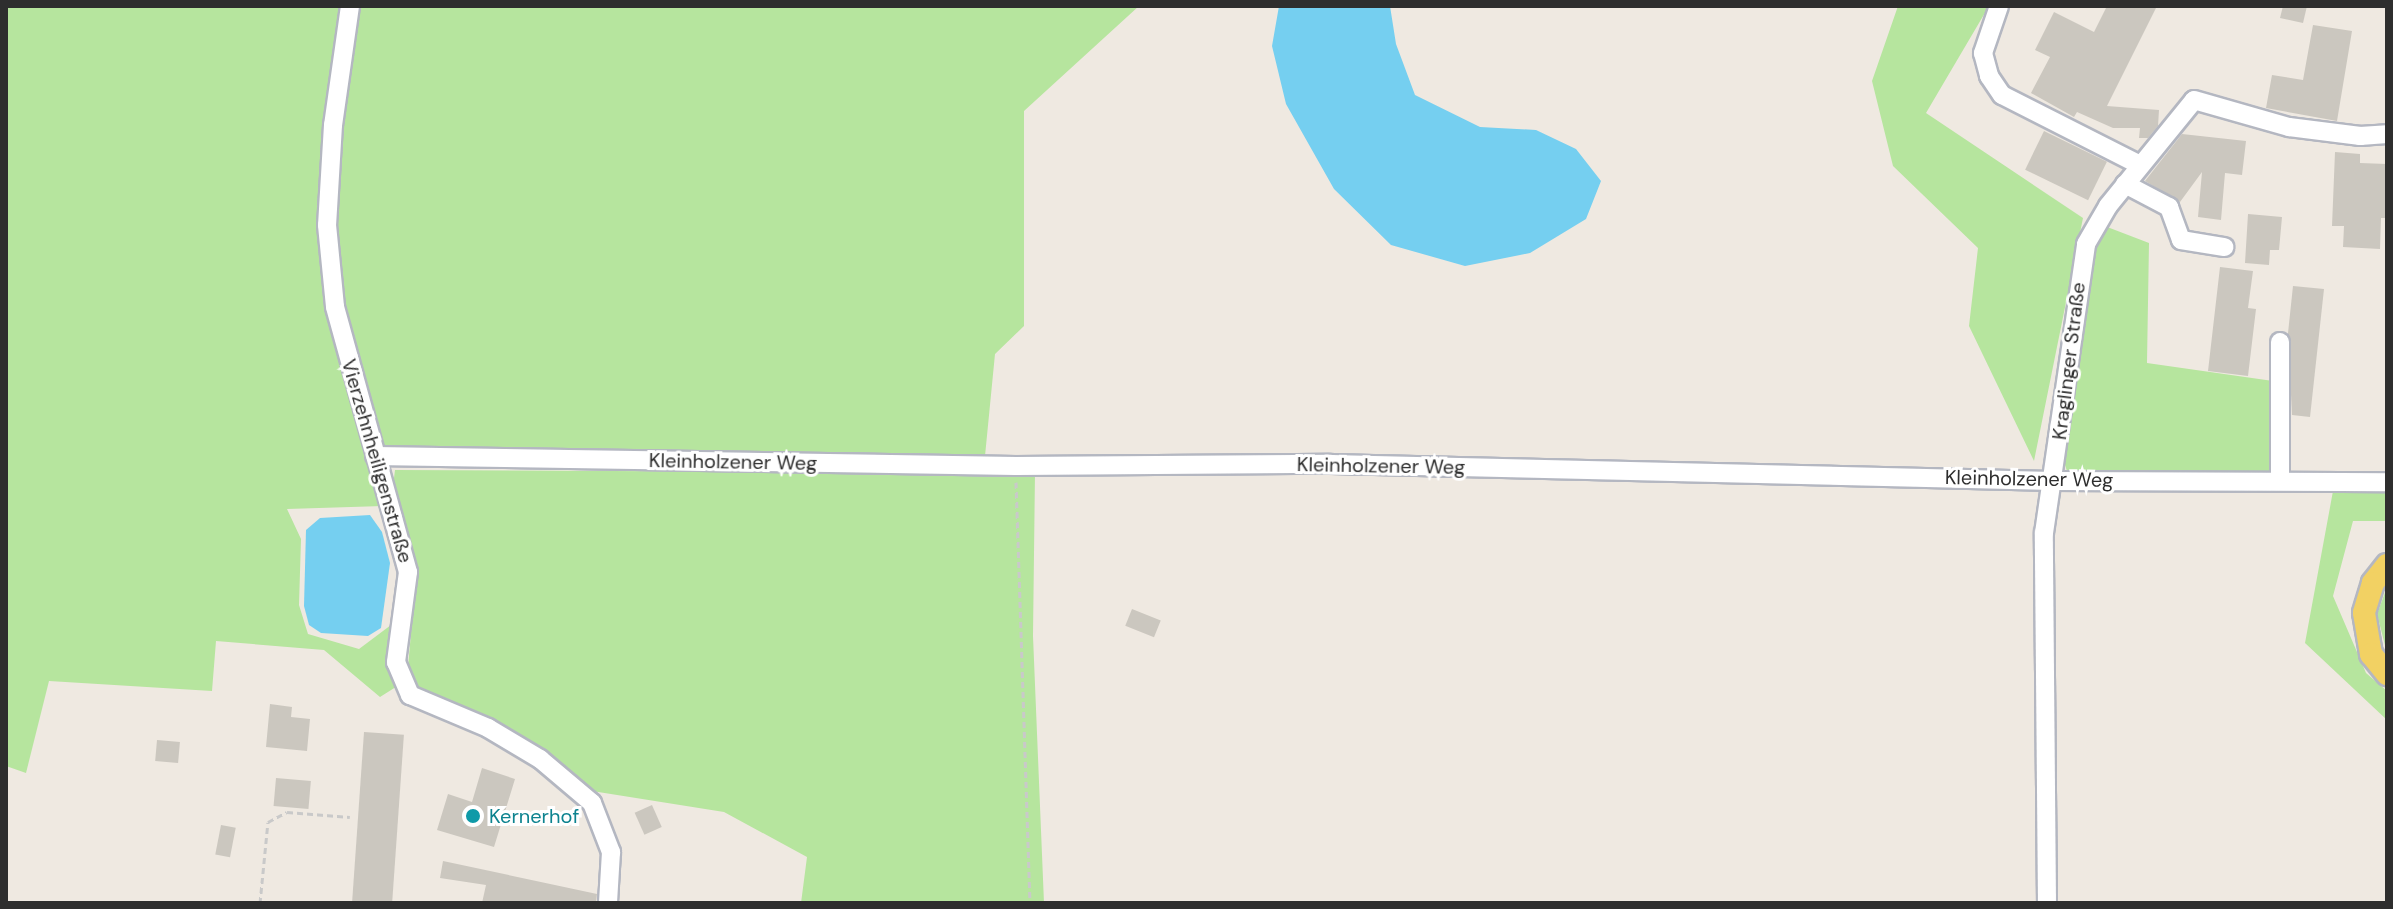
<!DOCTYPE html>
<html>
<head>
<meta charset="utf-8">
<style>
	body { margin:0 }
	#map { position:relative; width:2393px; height:909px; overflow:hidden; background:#efe9e1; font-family:"DM Sans",sans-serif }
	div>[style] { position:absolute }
	.green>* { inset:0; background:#b6e59e }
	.water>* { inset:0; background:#75cff0 }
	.building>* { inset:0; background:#cbc7bf; transform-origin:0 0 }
	.path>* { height:3px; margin-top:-1.5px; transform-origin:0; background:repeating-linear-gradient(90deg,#c9c9c9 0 6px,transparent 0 10px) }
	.roads { filter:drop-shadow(2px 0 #b4b7c1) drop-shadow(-2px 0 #b4b7c1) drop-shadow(0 2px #b4b7c1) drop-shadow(0 -2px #b4b7c1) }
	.minor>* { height:18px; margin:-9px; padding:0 9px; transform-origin:9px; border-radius:9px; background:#fff }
	.major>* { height:22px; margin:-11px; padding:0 11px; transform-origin:11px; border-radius:11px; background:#f2d163 }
	.dots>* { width:22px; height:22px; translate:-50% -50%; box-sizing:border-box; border:4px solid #fff; border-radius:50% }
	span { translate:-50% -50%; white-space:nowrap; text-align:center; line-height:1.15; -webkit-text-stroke:6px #fff; paint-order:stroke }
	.street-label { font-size:20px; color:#2e2e2e }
	.culture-label { font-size:20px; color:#0d838f }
	.left { translate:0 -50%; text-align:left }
	.frame { position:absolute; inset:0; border:8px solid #2e2e2e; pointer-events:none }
</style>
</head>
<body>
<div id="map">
	<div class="green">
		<i style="clip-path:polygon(6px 6px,345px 6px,320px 187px,323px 285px,343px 379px,383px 506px,287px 509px,301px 539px,299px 605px,308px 634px,359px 649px,395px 622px,399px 685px,380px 697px,324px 650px,216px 641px,212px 691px,49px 681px,26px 773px,6px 766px)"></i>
		<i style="clip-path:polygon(357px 6px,1139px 6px,1024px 111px,1024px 326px,995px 354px,985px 456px,393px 449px,383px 445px,372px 426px,340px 293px,335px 240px,343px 98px)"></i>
		<i style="clip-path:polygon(1898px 6px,1989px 6px,1926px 113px,2083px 218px,2034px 461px,1969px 326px,1978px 248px,1893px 166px,1872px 81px)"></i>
		<i style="clip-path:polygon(2102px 225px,2149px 243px,2147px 363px,2273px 381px,2270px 473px,2067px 471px,2064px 462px,2088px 251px)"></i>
		<i style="clip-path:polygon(395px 470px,1035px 473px,1033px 636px,1044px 903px,801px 903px,807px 857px,724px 812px,592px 791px,542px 756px,417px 692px,407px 678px,415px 588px,393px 486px)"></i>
		<i style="clip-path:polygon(2333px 491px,2387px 493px,2387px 521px,2353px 521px,2333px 596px,2366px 673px,2387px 691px,2387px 720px,2305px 643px)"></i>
		<i style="clip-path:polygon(2387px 587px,2387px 653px,2377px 614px)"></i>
	</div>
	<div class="water">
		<i style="clip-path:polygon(1279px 6px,1390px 6px,1396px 44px,1415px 95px,1480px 127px,1536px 130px,1576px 149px,1601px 181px,1586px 219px,1530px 253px,1465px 266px,1391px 245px,1334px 189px,1286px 104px,1272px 46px)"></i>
		<i style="clip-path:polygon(370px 515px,382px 532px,390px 563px,381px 628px,368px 636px,321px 633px,309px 625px,304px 606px,306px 530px,320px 518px)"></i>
	</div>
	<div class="building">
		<i style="clip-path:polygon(2107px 6px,2157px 6px,2107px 106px,2159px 110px,2158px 126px,2148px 138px,2139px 138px,2140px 128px,2113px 128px,2077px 112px,2074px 117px,2031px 93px,2050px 57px,2035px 50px,2054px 12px,2094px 32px)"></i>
		<i style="clip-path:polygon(2283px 6px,2307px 6px,2303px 23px,2280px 18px)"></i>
		<i style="clip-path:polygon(2313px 25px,2352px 31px,2337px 121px,2266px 108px,2272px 75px,2303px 80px)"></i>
		<i style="left:2044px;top:131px;width:70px;height:43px;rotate:26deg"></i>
		<i style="clip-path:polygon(2182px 134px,2246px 141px,2242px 175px,2225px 173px,2221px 220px,2198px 217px,2202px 172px,2180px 202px,2145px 181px)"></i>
		<i style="clip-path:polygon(2335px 152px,2360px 154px,2360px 163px,2387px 164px,2387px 218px,2381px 218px,2380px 249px,2343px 247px,2344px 226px,2332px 226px)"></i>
		<i style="clip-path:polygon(2248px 214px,2282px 217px,2279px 250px,2270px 250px,2269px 265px,2245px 263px)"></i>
		<i style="clip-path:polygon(2220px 267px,2253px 271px,2248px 308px,2256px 309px,2248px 376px,2208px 371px)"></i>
		<i style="clip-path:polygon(2293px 286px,2324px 289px,2310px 417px,2292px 415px,2288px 333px)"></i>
		<i style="left:1132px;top:609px;width:31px;height:18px;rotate:22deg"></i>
		<i style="clip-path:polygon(270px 704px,292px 707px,291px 717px,310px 719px,307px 751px,266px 747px)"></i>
		<i style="left:364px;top:732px;width:40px;height:171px;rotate:4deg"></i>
		<i style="left:157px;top:740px;width:23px;height:21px;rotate:5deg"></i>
		<i style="clip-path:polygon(482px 768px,515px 779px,494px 847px,437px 830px,448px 794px,472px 802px)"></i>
		<i style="left:276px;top:778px;width:35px;height:28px;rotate:5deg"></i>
		<i style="left:652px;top:805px;width:24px;height:19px;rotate:66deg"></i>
		<i style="left:221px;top:825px;width:15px;height:30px;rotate:11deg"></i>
		<i style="clip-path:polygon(443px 861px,597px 894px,596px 903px,482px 903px,486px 885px,440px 878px)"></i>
	</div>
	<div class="path">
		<i style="left:1016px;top:482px;width:421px;rotate:88.1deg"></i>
		<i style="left:260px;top:903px;width:81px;rotate:-84.4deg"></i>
		<i style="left:268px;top:822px;width:21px;rotate:-28deg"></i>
		<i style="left:287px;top:812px;width:63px;rotate:4.5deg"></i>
	</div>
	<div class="roads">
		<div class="minor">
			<i style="left:350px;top:6px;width:120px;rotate:98.1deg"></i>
			<i style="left:333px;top:125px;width:100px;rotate:93.4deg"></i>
			<i style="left:327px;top:225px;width:82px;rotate:84.4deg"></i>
			<i style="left:335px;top:307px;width:275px;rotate:74.6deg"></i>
			<i style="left:408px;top:572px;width:91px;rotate:97.6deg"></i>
			<i style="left:396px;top:662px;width:36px;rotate:67deg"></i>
			<i style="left:410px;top:695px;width:85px;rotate:22.9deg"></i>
			<i style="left:488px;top:728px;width:61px;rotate:30.8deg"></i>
			<i style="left:540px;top:759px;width:68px;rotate:40.2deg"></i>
			<i style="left:592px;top:803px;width:53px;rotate:68.8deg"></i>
			<i style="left:611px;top:852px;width:51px;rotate:93.4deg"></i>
			<i style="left:1999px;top:6px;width:50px;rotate:108.8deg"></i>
			<i style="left:1983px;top:53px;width:24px;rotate:75deg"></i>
			<i style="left:1989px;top:76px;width:23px;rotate:56deg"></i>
			<i style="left:2002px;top:95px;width:155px;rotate:26.9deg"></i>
			<i style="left:2125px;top:184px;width:50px;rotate:27.6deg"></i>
			<i style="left:2169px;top:207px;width:35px;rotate:70deg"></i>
			<i style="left:2181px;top:240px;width:44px;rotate:9.2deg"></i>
			<i style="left:375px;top:456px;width:641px;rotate:0.89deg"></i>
			<i style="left:1016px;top:466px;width:315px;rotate:-0.4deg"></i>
			<i style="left:1331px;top:464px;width:722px;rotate:1.35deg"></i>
			<i style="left:2053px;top:481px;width:334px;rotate:0.2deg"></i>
			<i style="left:2280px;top:480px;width:138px;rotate:-90deg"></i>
			<i style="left:2047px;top:903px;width:370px;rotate:-90.5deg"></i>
			<i style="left:2044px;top:533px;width:292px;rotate:-81.7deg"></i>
			<i style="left:2086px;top:244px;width:44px;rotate:-59.9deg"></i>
			<i style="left:2108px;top:206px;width:136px;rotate:-50.9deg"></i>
			<i style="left:2194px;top:100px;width:99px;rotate:15.9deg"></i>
			<i style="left:2289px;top:127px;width:72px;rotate:7.2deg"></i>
			<i style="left:2360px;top:136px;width:27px;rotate:-4deg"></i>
		</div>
		<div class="major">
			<i style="left:2387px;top:565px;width:23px;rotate:128deg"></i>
			<i style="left:2373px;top:583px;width:31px;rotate:107deg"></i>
			<i style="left:2364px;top:613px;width:42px;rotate:80.3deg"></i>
			<i style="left:2371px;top:654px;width:26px;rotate:51deg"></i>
		</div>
	</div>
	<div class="dots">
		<i style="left:473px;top:816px;background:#0f9aa8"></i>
	</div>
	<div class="street-label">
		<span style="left:2069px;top:361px;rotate:-83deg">Kraglinger Straße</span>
		<span style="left:377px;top:461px;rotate:74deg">Vierzehnheiligenstraße</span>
		<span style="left:733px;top:462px;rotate:1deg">Kleinholzener Weg</span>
		<span style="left:1381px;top:466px;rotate:1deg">Kleinholzener Weg</span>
		<span style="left:2029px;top:479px;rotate:1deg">Kleinholzener Weg</span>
	</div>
	<div class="culture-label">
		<span class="left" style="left:489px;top:816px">Kernerhof</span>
	</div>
	<div class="frame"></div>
</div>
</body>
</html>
